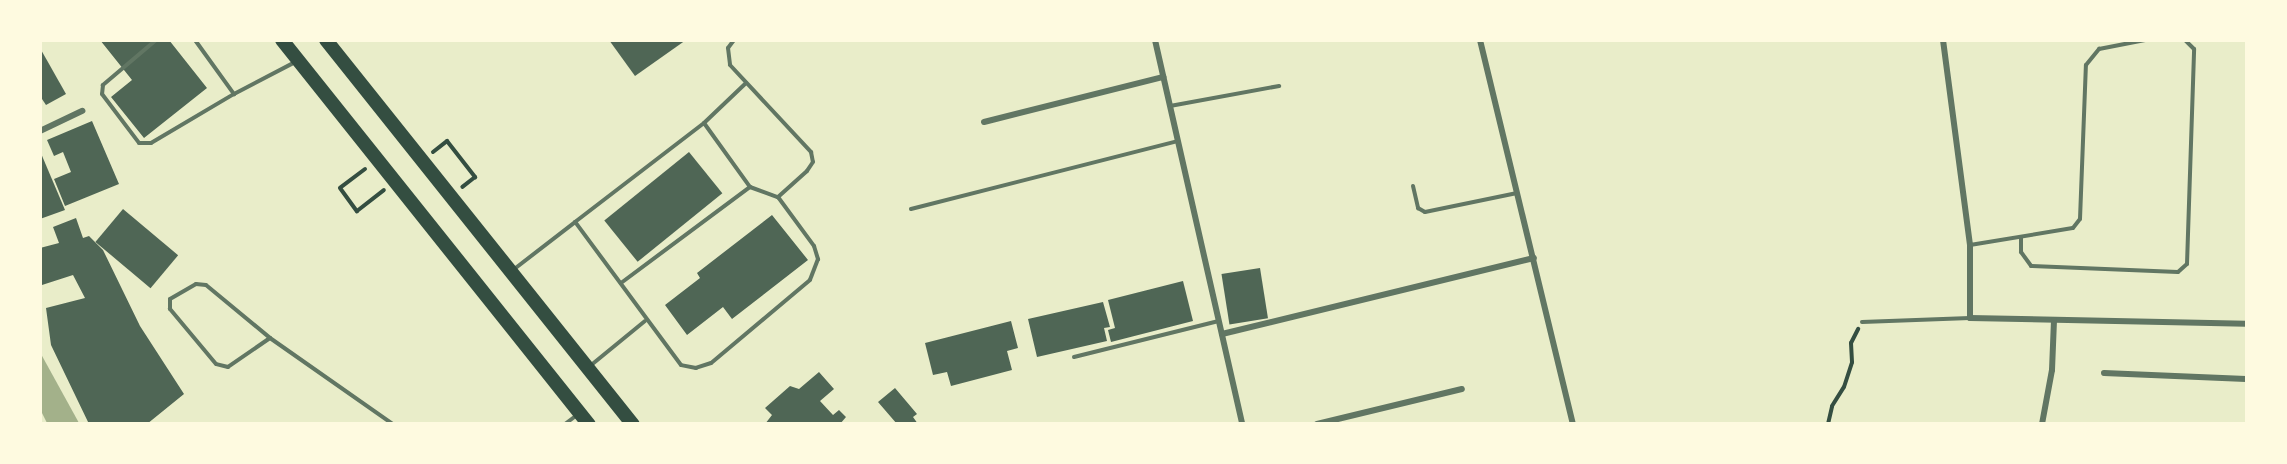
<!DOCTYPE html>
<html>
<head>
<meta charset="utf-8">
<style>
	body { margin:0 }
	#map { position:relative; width:2287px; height:464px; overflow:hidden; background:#e9edc9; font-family:Commissioner,sans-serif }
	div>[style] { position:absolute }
	.water>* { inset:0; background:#a3b18a }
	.building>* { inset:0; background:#4f6655; transform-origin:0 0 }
	.path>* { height:4px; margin:-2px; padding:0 2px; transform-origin:2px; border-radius:2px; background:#344e41 }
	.service>* { height:4px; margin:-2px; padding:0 2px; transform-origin:2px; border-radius:2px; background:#617663 }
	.minor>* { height:6px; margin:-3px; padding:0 3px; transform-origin:3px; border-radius:3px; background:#617663 }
	.trunk>* { height:14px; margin:-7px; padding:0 7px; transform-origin:7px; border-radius:7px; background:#344e41 }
	span { translate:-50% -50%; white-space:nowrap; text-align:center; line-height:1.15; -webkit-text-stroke:5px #fefae0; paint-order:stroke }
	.frame { position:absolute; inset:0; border:42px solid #fefae0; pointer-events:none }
</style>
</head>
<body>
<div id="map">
	<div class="water">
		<i style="clip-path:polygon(40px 354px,41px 354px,79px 423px,47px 423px,41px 411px)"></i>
	</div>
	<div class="building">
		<i style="clip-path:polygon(100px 40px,169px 40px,207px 88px,144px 138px,111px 97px,132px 80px)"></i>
		<i style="clip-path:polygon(609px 40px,686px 40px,635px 76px)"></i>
		<i style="clip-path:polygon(40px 48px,66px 94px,46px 105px,40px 96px)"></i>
		<i style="clip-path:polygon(92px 121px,119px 184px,65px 206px,54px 179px,71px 172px,63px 152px,54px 156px,47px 140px)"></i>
		<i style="clip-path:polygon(40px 151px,65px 210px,40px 219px)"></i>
		<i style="left:689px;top:152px;width:53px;height:109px;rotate:51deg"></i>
		<i style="left:123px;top:209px;width:72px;height:43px;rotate:40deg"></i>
		<i style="clip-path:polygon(772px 215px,808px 260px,732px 319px,723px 307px,687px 335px,665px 305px,700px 278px,697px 273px)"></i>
		<i style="clip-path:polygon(76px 218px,83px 238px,89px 236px,103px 250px,140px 326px,184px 394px,147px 424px,89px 424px,51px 345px,46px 308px,85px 298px,73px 275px,42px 285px,40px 248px,59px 243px,53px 227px)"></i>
		<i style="left:1260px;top:268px;width:51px;height:39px;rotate:81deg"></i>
		<i style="clip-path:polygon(1183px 281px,1193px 321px,1111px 342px,1108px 330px,1115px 328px,1108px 300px)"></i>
		<i style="clip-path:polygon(1103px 302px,1110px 327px,1104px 328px,1107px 341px,1037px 357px,1028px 319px)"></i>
		<i style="clip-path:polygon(1011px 321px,1018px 348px,1007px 351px,1012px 370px,951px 386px,947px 372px,933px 375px,925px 343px)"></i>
		<i style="clip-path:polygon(819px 372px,834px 389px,820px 401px,833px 415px,839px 410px,846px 417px,840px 424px,765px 424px,772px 415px,765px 408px,790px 386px,799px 389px)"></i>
		<i style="clip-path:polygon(895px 388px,917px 414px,913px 417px,918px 424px,897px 424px,878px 402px)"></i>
	</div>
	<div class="path">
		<i style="left:433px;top:152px;width:18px;rotate:-38deg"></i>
		<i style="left:447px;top:141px;width:46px;rotate:52.1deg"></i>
		<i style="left:475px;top:177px;width:16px;rotate:142deg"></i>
		<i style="left:365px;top:169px;width:31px;rotate:143deg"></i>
		<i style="left:340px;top:188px;width:29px;rotate:54deg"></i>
		<i style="left:357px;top:211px;width:34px;rotate:-38deg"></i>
		<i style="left:1828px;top:424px;width:18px;rotate:-77deg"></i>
		<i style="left:1832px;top:406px;width:22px;rotate:-58deg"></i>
		<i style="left:1844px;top:387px;width:26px;rotate:-72deg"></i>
		<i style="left:1852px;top:362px;width:19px;rotate:-93deg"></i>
		<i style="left:1851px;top:343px;width:16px;rotate:-63deg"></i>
	</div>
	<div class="service">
		<i style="left:156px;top:40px;width:70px;rotate:139.7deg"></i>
		<i style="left:103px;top:85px;width:9px;rotate:96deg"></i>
		<i style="left:102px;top:94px;width:61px;rotate:52.9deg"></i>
		<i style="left:139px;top:143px;width:12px"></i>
		<i style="left:151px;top:143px;width:96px;rotate:-30.6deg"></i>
		<i style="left:195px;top:40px;width:67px;rotate:54.2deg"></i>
		<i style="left:234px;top:94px;width:71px;rotate:-27.6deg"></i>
		<i style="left:734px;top:40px;width:10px;rotate:127deg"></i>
		<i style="left:728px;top:48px;width:17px;rotate:83deg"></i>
		<i style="left:730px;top:65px;width:119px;rotate:47deg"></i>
		<i style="left:811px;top:152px;width:10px;rotate:79deg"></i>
		<i style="left:813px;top:162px;width:11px;rotate:124deg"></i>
		<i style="left:807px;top:171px;width:39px;rotate:138deg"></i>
		<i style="left:1170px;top:106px;width:111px;rotate:-10.4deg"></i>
		<i style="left:704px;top:123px;width:58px;rotate:-43.6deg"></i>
		<i style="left:1413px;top:186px;width:23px;rotate:77deg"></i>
		<i style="left:1418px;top:208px;width:8px;rotate:30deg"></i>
		<i style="left:1425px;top:212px;width:94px;rotate:-11.7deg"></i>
		<i style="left:911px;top:209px;width:275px;rotate:-14.3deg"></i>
		<i style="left:2021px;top:237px;width:15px;rotate:90deg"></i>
		<i style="left:2021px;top:252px;width:17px;rotate:54deg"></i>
		<i style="left:2031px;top:266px;width:147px;rotate:2.3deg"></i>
		<i style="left:2178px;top:272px;width:12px;rotate:-42deg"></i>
		<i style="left:2187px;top:264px;width:215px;rotate:-88.1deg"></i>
		<i style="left:2194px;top:49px;width:13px;rotate:-135deg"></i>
		<i style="left:1970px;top:245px;width:104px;rotate:-9.4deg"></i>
		<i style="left:2073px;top:228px;width:11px;rotate:-52deg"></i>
		<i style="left:2080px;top:219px;width:154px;rotate:-87.8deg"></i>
		<i style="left:2086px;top:65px;width:21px;rotate:-51deg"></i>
		<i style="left:2099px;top:49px;width:47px;rotate:-11.1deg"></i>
		<i style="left:513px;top:270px;width:78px;rotate:-37.7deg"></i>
		<i style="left:575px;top:222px;width:163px;rotate:-37.5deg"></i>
		<i style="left:704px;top:123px;width:79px;rotate:54.3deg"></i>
		<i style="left:750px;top:187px;width:30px;rotate:20deg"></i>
		<i style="left:778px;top:197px;width:61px;rotate:53.7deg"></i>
		<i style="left:814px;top:246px;width:14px;rotate:73deg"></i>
		<i style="left:818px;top:259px;width:22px;rotate:111deg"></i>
		<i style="left:810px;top:280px;width:129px;rotate:140deg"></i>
		<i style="left:711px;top:363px;width:16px;rotate:162deg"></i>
		<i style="left:696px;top:368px;width:15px;rotate:-169deg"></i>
		<i style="left:681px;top:365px;width:178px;rotate:-126.5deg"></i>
		<i style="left:621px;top:283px;width:161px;rotate:-36.7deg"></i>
		<i style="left:1862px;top:322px;width:108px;rotate:-2.1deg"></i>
		<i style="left:270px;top:338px;width:51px;rotate:145.4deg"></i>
		<i style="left:228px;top:367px;width:12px;rotate:-166deg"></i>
		<i style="left:216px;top:364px;width:72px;rotate:-129.9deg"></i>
		<i style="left:170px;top:309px;width:10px;rotate:-90deg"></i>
		<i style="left:170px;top:299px;width:30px;rotate:-30deg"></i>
		<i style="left:196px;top:284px;width:10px;rotate:6deg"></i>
		<i style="left:206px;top:285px;width:83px;rotate:39.6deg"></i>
		<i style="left:270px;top:338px;width:150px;rotate:35deg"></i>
		<i style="left:1074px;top:357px;width:148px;rotate:-14deg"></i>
		<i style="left:590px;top:366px;width:71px;rotate:-39.3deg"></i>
		<i style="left:565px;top:424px;width:15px;rotate:-37deg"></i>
	</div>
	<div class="minor">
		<i style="left:1155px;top:40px;width:394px;rotate:77.2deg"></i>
		<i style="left:1480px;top:40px;width:395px;rotate:76.4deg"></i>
		<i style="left:1943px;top:40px;width:207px;rotate:82.5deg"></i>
		<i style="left:1970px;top:245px;width:73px;rotate:90deg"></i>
		<i style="left:1970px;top:318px;width:276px;rotate:1.2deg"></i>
		<i style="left:984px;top:122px;width:185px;rotate:-14.1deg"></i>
		<i style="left:40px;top:131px;width:47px;rotate:-25.5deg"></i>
		<i style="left:1222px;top:334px;width:321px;rotate:-13.7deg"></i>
		<i style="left:2104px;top:373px;width:142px;rotate:2.4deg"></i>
		<i style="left:1317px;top:424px;width:149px;rotate:-13.6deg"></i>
		<i style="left:2042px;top:424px;width:55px;rotate:-79.5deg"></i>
		<i style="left:2052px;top:370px;width:50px;rotate:-87.7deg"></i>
	</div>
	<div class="trunk">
		<i style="left:282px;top:40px;width:492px;rotate:51.4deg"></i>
		<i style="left:326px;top:40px;width:492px;rotate:51.4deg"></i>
	</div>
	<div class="frame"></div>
</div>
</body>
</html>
